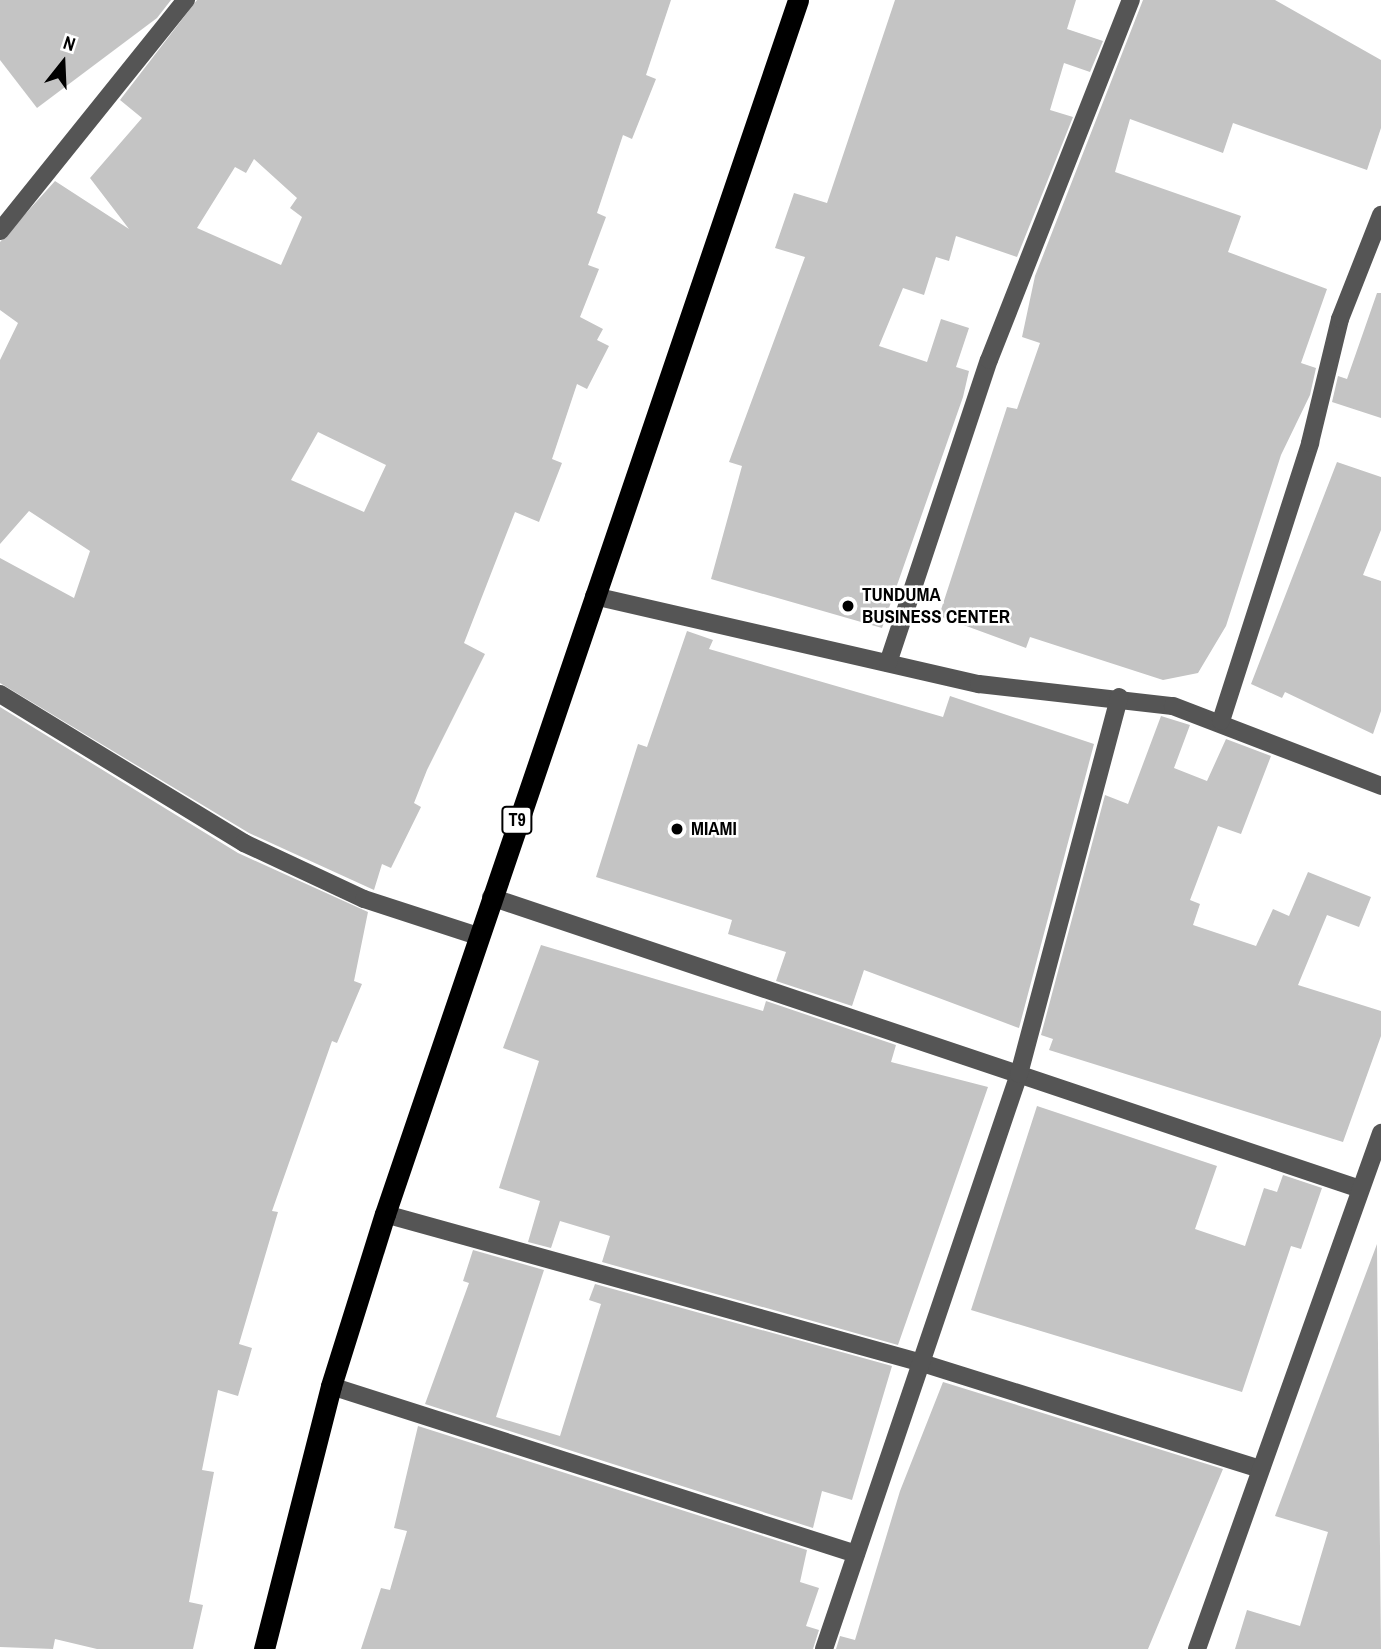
<!DOCTYPE html>
<html>
<head>
<meta charset="utf-8">
<style>
	body { margin:0 }
	#map { position:relative; width:1381px; height:1649px; overflow:hidden; background:#fff; font-family:"Archivo Narrow",sans-serif }
	div>[style] { position:absolute }
	.building>* { inset:0; background:#c4c4c4 }
	.minor>* { height:18px; margin:-9px; padding:0 9px; transform-origin:9px; border-radius:9px; background:#555 }
	.highway>* { height:21px; margin:-10.5px; padding:0 10.5px; transform-origin:10.5px; border-radius:10.5px; background:#000 }
	.dots>* { width:19px; height:19px; translate:-50% -50%; box-sizing:border-box; border:4px solid #fff; border-radius:50% }
	span { translate:-50% -50%; white-space:nowrap; text-align:center; line-height:1.15; -webkit-text-stroke:5px #fff; paint-order:stroke }
	.shield-label span { padding:2px 5px; background:#fff; border:2px solid; border-radius:5px; -webkit-text-stroke-width:0 }
	.shield-label { font-size:18px; color:#000; font-weight:700 }
	.poi-label { font-size:19px; color:#000; font-weight:700 }
	.left { translate:0 -50%; text-align:left }
	.north { position:absolute; left:28px; top:28px; width:70px; height:70px; -webkit-text-stroke:5px #fff; paint-order:stroke; rotate:18deg; font-size:19px; font-weight:700; line-height:28px; text-align:center; color:#000 }
	.north::after { content:''; display:block; margin:auto; width:24px; height:32px; background:#000; clip-path:polygon(50% 0,100% 100%,50% 72%,0 100%) }
</style>
</head>
<body>
<div id="map">
	<div class="building">
		<i style="clip-path:polygon(0 0,171px 0,157px 18px,37px 108px,0 60px)"></i>
		<i style="clip-path:polygon(evenodd,197px 0,671px 0,646px 75px,656px 79px,632px 139px,623px 135px,597px 213px,606px 217px,588px 265px,599px 269px,580px 317px,603px 329px,597px 340px,609px 346px,587px 389px,577px 384px,552px 459px,562px 463px,539px 522px,515px 512px,464px 643px,485px 654px,427px 770px,414px 803px,421px 807px,391px 868px,382px 864px,374px 890px,249px 833px,0 683px,0 558px,74px 598px,90px 551px,29px 511px,0 544px,0 360px,18px 323px,0 310px,0 242px,55px 181px,129px 229px,90px 178px,142px 118px,120px 100px,197px 0,254px 159px,297px 198px,290px 208px,302px 217px,281px 265px,197px 228px,235px 167px,246px 173px,254px 159px,197px 0,318px 432px,386px 465px,364px 512px,291px 480px,318px 432px)"></i>
		<i style="clip-path:polygon(895px 0,1076px 0,1067px 29px,1103px 41px,1090px 72px,1064px 63px,1050px 110px,1073px 117px,1017px 257px,956px 236px,949px 261px,936px 257px,924px 295px,903px 288px,879px 346px,927px 362px,941px 319px,969px 328px,956px 367px,969px 371px,963px 397px,882px 628px,711px 579px,742px 466px,729px 462px,805px 257px,775px 248px,794px 193px,827px 203px)"></i>
		<i style="clip-path:polygon(1143px 0,1275px 0,1381px 60px,1381px 128px,1367px 170px,1233px 123px,1223px 153px,1130px 119px,1115px 172px,1241px 216px,1228px 252px,1327px 289px,1301px 363px,1316px 368px,1310px 395px,1281px 455px,1226px 626px,1198px 673px,1163px 680px,1030px 637px,1026px 648px,939px 616px,1007px 407px,1017px 409px,1040px 343px,1022px 337px,1035px 276px)"></i>
		<i style="clip-path:polygon(1377px 293px,1381px 293px,1381px 418px,1332px 402px,1338px 376px,1347px 379px)"></i>
		<i style="clip-path:polygon(1337px 462px,1381px 477px,1381px 530px,1363px 575px,1381px 581px,1381px 711px,1373px 734px,1285px 692px,1282px 698px,1251px 684px)"></i>
		<i style="clip-path:polygon(687px 631px,713px 640px,709px 649px,943px 717px,950px 696px,1094px 744px,1019px 1028px,864px 970px,852px 1006px,776px 981px,786px 952px,728px 934px,732px 920px,596px 877px,638px 744px,647px 747px)"></i>
		<i style="clip-path:polygon(0 707px,238px 853px,368px 912px,354px 981px,362px 984px,337px 1043px,332px 1041px,272px 1211px,278px 1212px,239px 1344px,252px 1348px,238px 1396px,218px 1390px,202px 1470px,214px 1472px,189px 1602px,203px 1605px,193px 1649px,97px 1649px,55px 1639px,53px 1649px,0 1647px)"></i>
		<i style="clip-path:polygon(1161px 716px,1190px 725px,1174px 768px,1207px 781px,1226px 739px,1271px 756px,1241px 834px,1218px 826px,1190px 900px,1200px 904px,1193px 925px,1256px 946px,1273px 909px,1289px 916px,1308px 872px,1371px 897px,1359px 927px,1327px 915px,1298px 985px,1381px 1011px,1381px 1036px,1343px 1142px,1049px 1050px,1053px 1039px,1041px 1035px,1105px 795px,1128px 804px)"></i>
		<i style="clip-path:polygon(541px 945px,763px 1011px,766px 1001px,896px 1045px,891px 1062px,988px 1087px,898px 1345px,602px 1262px,610px 1236px,560px 1221px,551px 1248px,528px 1242px,540px 1201px,499px 1188px,539px 1061px,503px 1048px)"></i>
		<i style="clip-path:polygon(1037px 1106px,1217px 1166px,1195px 1229px,1245px 1246px,1264px 1188px,1277px 1192px,1283px 1175px,1322px 1188px,1301px 1249px,1291px 1246px,1242px 1392px,971px 1310px)"></i>
		<i style="clip-path:polygon(1377px 1244px,1381px 1649px,1235px 1649px,1247px 1610px,1300px 1626px,1328px 1532px,1275px 1516px)"></i>
		<i style="clip-path:polygon(473px 1250px,544px 1270px,496px 1417px,560px 1436px,601px 1304px,589px 1300px,595px 1284px,892px 1366px,852px 1500px,822px 1491px,813px 1528px,425px 1404px,469px 1283px,463px 1281px)"></i>
		<i style="clip-path:polygon(943px 1382px,1223px 1469px,1148px 1649px,836px 1649px,840px 1636px,855px 1640px,900px 1491px)"></i>
		<i style="clip-path:polygon(418px 1426px,807px 1550px,800px 1582px,819px 1588px,806px 1626px,819px 1630px,813px 1649px,361px 1649px,381px 1588px,390px 1590px,407px 1531px,394px 1528px)"></i>
	</div>
	<div class="minor">
		<i style="left:0;top:231px;width:297px;rotate:-51.2deg"></i>
		<i style="left:594px;top:596px;width:395px;rotate:12.9deg"></i>
		<i style="left:979px;top:684px;width:195px;rotate:6.5deg"></i>
		<i style="left:1173px;top:706px;width:223px;rotate:21deg"></i>
		<i style="left:888px;top:663px;width:319px;rotate:-71.6deg"></i>
		<i style="left:989px;top:360px;width:387px;rotate:-68.5deg"></i>
		<i style="left:0;top:694px;width:286px;rotate:31.4deg"></i>
		<i style="left:244px;top:843px;width:132px;rotate:25deg"></i>
		<i style="left:364px;top:899px;width:120px;rotate:18deg"></i>
		<i style="left:1221px;top:721px;width:292px;rotate:-72.2deg"></i>
		<i style="left:1310px;top:443px;width:128px;rotate:-76.4deg"></i>
		<i style="left:1340px;top:319px;width:112px;rotate:-68.5deg"></i>
		<i style="left:491px;top:897px;width:917px;rotate:18.57deg"></i>
		<i style="left:385px;top:1214px;width:557px;rotate:15.51deg"></i>
		<i style="left:922px;top:1363px;width:354px;rotate:17.4deg"></i>
		<i style="left:331px;top:1386px;width:551px;rotate:17.74deg"></i>
		<i style="left:824px;top:1649px;width:607px;rotate:-71.27deg"></i>
		<i style="left:1019px;top:1074px;width:390px;rotate:-75.1deg"></i>
		<i style="left:1197px;top:1649px;width:548px;rotate:-70.37deg"></i>
	</div>
	<div class="highway">
		<i style="left:264px;top:1649px;width:271px;rotate:-75.7deg"></i>
		<i style="left:331px;top:1386px;width:180px;rotate:-72.6deg"></i>
		<i style="left:385px;top:1214px;width:1282px;rotate:-71.21deg"></i>
	</div>
	<div class="dots">
		<i style="left:848px;top:606px;background:#000"></i>
		<i style="left:677px;top:829px;background:#000"></i>
	</div>
	<div class="shield-label">
		<span style="left:517px;top:820px">T9</span>
	</div>
	<div class="poi-label">
		<span class="left" style="left:862px;top:606px">TUNDUMA<br>BUSINESS CENTER</span>
		<span class="left" style="left:691px;top:829px">MIAMI</span>
	</div>
	<div class="north">N</div>
</div>
</body>
</html>
